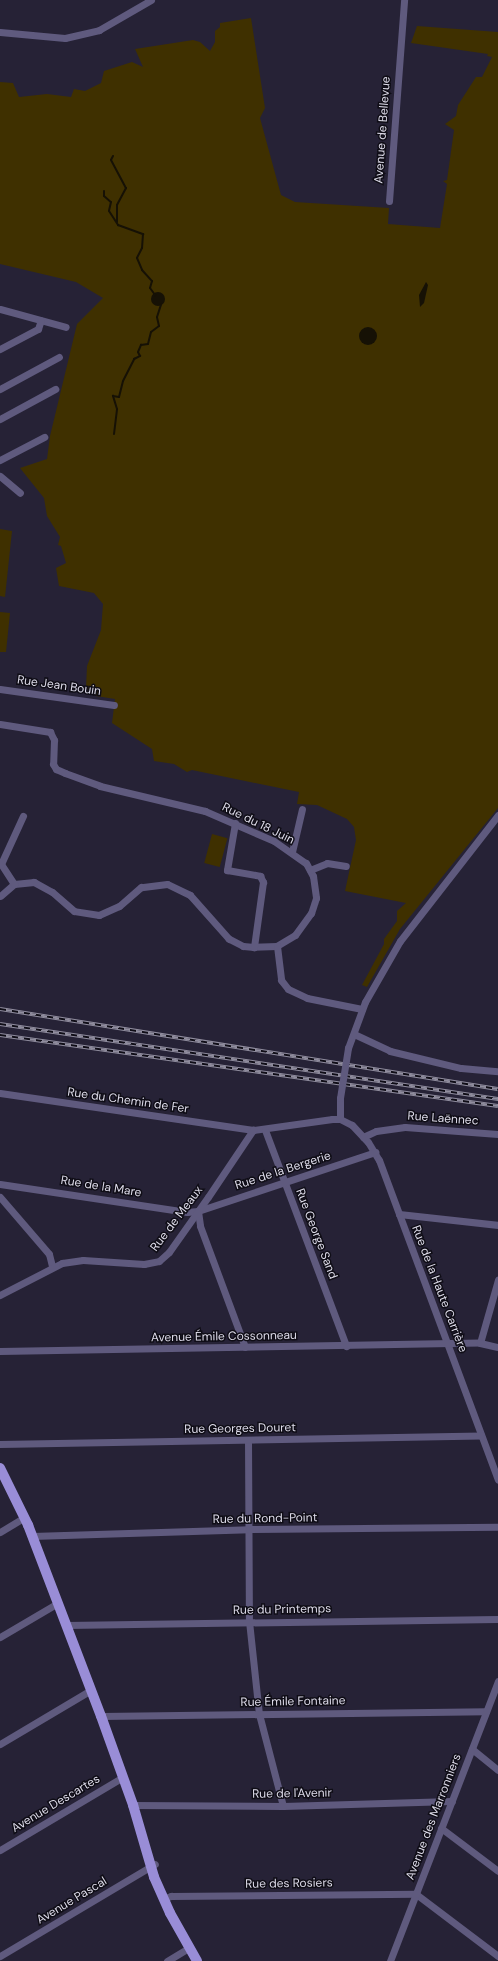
<!DOCTYPE html>
<html>
<head>
<meta charset="utf-8">
<style>
	body { margin:0 }
	#map { position:relative; width:498px; height:1961px; overflow:hidden; background:#262236; font-family:"DM Sans",sans-serif }
	div>[style] { position:absolute }
	.green>* { inset:0; background:#3f3000; transform-origin:0 0 }
	.water>* { inset:0; background:#161105 }
	.round { border-radius:50% }
	.stream>* { height:2px; margin:-1px; padding:0 1px; transform-origin:1px; border-radius:1px; background:#161105 }
	.street>* { height:7px; margin:-3.5px; padding:0 3.5px; transform-origin:3.5px; border-radius:3.5px; background:#5f5a7e }
	.primary>* { height:10px; margin:-5px; padding:0 5px; transform-origin:5px; border-radius:5px; background:#998dd7 }
	.rail>* { height:3.5px; margin-top:-1.75px; transform-origin:0; background:repeating-linear-gradient(90deg,#0f0d16 0 6px,#908d9e 0 12px); box-sizing:border-box; border-block:1px solid #908d9e }
	.street-bridge>* { height:7px; margin:-3.5px; padding:0 3.5px; transform-origin:3.5px; border-radius:3.5px; background:#5f5a7e }
	span { translate:-50% -50%; white-space:nowrap; text-align:center; line-height:1.15; -webkit-text-stroke:3px #0f0d16; paint-order:stroke }
	.street-label { font-size:12px; color:#dedcea }
</style>
</head>
<body>
<div id="map">
	<div class="green">
		<i style="clip-path:polygon(251px 18px,265px 108px,260px 118px,281px 195px,295px 202px,389px 208px,388px 224px,440px 228px,447px 184px,443px 181px,447px 180px,454px 130px,445px 124px,456px 116px,458px 105px,476px 77px,482px 77px,492px 57px,487px 56px,488px 54px,411px 43px,417px 26px,498px 32px,498px 808px,400px 929px,367px 987px,362px 985px,384px 944px,384px 939px,397px 921px,397px 911px,406px 903px,345px 891px,356px 840px,354px 827px,347px 819px,317px 805px,297px 804px,299px 792px,192px 770px,187px 772px,174px 764px,154px 761px,152px 749px,112px 723px,115px 699px,96px 696px,86px 688px,87px 666px,101px 630px,103px 604px,94px 593px,59px 586px,56px 568px,66px 563px,61px 546px,58px 545px,60px 537px,47px 516px,44px 498px,20px 468px,47px 459px,50px 436px,77px 324px,103px 298px,76px 282px,0 264px,0 82px,13px 83px,19px 97px,47px 94px,71px 97px,74px 89px,85px 91px,101px 83px,104px 71px,132px 62px,143px 67px,135px 49px,193px 40px,200px 42px,210px 51px,215px 42px,215px 31px,220px 27px,220px 23px)"></i>
		<i style="clip-path:polygon(0 529px,12px 531px,5px 597px,0 596px)"></i>
		<i style="clip-path:polygon(0 612px,10px 613px,6px 652px,0 652px)"></i>
		<i style="left:212px;top:834px;width:16px;height:30px;rotate:15deg"></i>
	</div>
	<div class="water">
		<i style="clip-path:polygon(426px 282px,428px 285px,424px 303px,420px 307px,419px 295px)"></i>
		<i class="round" style="left:151px;top:292px;width:14px;height:14px"></i>
		<i class="round" style="left:359px;top:327px;width:18px;height:18px"></i>
	</div>
	<div class="stream">
		<i style="left:113px;top:156px;width:4px;rotate:117deg"></i>
		<i style="left:111px;top:160px;width:32px;rotate:62deg"></i>
		<i style="left:126px;top:188px;width:19px;rotate:118deg"></i>
		<i style="left:117px;top:205px;width:17px;rotate:90deg"></i>
		<i style="left:104px;top:191px;width:5px;rotate:90deg"></i>
		<i style="left:104px;top:196px;width:9px;rotate:41deg"></i>
		<i style="left:111px;top:202px;width:9px;rotate:103deg"></i>
		<i style="left:109px;top:211px;width:17px;rotate:57deg"></i>
		<i style="left:118px;top:225px;width:27px;rotate:20deg"></i>
		<i style="left:143px;top:234px;width:14px;rotate:94deg"></i>
		<i style="left:142px;top:248px;width:11px;rotate:117deg"></i>
		<i style="left:137px;top:258px;width:13px;rotate:67deg"></i>
		<i style="left:142px;top:270px;width:15px;rotate:48deg"></i>
		<i style="left:152px;top:281px;width:7px;rotate:106deg"></i>
		<i style="left:150px;top:288px;width:9px;rotate:54deg"></i>
		<i style="left:114px;top:434px;width:25px;rotate:-83deg"></i>
		<i style="left:117px;top:409px;width:14px;rotate:-107deg"></i>
		<i style="left:113px;top:396px;width:6px;rotate:9deg"></i>
		<i style="left:119px;top:397px;width:16px;rotate:-76deg"></i>
		<i style="left:123px;top:381px;width:25px;rotate:-63deg"></i>
		<i style="left:134px;top:359px;width:7px;rotate:-27deg"></i>
		<i style="left:140px;top:356px;width:4px;rotate:-117deg"></i>
		<i style="left:138px;top:352px;width:8px;rotate:-67deg"></i>
		<i style="left:141px;top:345px;width:7px;rotate:-8deg"></i>
		<i style="left:148px;top:344px;width:12px;rotate:-76deg"></i>
		<i style="left:151px;top:332px;width:10px;rotate:-37deg"></i>
		<i style="left:159px;top:326px;width:9px;rotate:-103deg"></i>
		<i style="left:157px;top:317px;width:13px;rotate:-72deg"></i>
	</div>
	<div class="street">
		<i style="left:0;top:32px;width:65px;rotate:5.3deg"></i>
		<i style="left:65px;top:38px;width:35px;rotate:-13deg"></i>
		<i style="left:99px;top:30px;width:60px;rotate:-30deg"></i>
		<i style="left:389px;top:201px;width:202px;rotate:-85.7deg"></i>
		<i style="left:0;top:309px;width:68px;rotate:15.3deg"></i>
		<i style="left:0;top:349px;width:43px;rotate:-27.8deg"></i>
		<i style="left:38px;top:329px;width:9px;rotate:-72deg"></i>
		<i style="left:0;top:389px;width:67px;rotate:-28.5deg"></i>
		<i style="left:0;top:419px;width:63px;rotate:-28.6deg"></i>
		<i style="left:0;top:460px;width:50px;rotate:-27.6deg"></i>
		<i style="left:0;top:476px;width:26px;rotate:40deg"></i>
		<i style="left:0;top:689px;width:115px;rotate:8deg"></i>
		<i style="left:0;top:724px;width:51px;rotate:9.1deg"></i>
		<i style="left:50px;top:732px;width:9px;rotate:63deg"></i>
		<i style="left:54px;top:740px;width:24px;rotate:92deg"></i>
		<i style="left:53px;top:764px;width:6px;rotate:59deg"></i>
		<i style="left:56px;top:769px;width:10px;rotate:24deg"></i>
		<i style="left:65px;top:773px;width:37px;rotate:20deg"></i>
		<i style="left:100px;top:786px;width:108px;rotate:13.4deg"></i>
		<i style="left:205px;top:811px;width:75px;rotate:23.5deg"></i>
		<i style="left:274px;top:841px;width:39px;rotate:35deg"></i>
		<i style="left:306px;top:863px;width:15px;rotate:62deg"></i>
		<i style="left:313px;top:876px;width:22px;rotate:82deg"></i>
		<i style="left:316px;top:898px;width:16px;rotate:108deg"></i>
		<i style="left:311px;top:913px;width:27px;rotate:126deg"></i>
		<i style="left:295px;top:935px;width:21px;rotate:149deg"></i>
		<i style="left:277px;top:946px;width:23px;rotate:178deg"></i>
		<i style="left:254px;top:947px;width:11px;rotate:-175deg"></i>
		<i style="left:243px;top:946px;width:16px;rotate:-153deg"></i>
		<i style="left:229px;top:939px;width:59px;rotate:-131.6deg"></i>
		<i style="left:190px;top:895px;width:25px;rotate:-154deg"></i>
		<i style="left:167px;top:884px;width:26px;rotate:173deg"></i>
		<i style="left:141px;top:887px;width:29px;rotate:139deg"></i>
		<i style="left:119px;top:906px;width:22px;rotate:156deg"></i>
		<i style="left:99px;top:915px;width:25px;rotate:-171deg"></i>
		<i style="left:74px;top:911px;width:29px;rotate:-139deg"></i>
		<i style="left:52px;top:892px;width:21px;rotate:-151deg"></i>
		<i style="left:34px;top:882px;width:20px;rotate:174deg"></i>
		<i style="left:14px;top:884px;width:18px;rotate:139deg"></i>
		<i style="left:235px;top:823px;width:48px;rotate:99.7deg"></i>
		<i style="left:227px;top:870px;width:34px;rotate:10deg"></i>
		<i style="left:260px;top:876px;width:7px;rotate:63deg"></i>
		<i style="left:263px;top:882px;width:66px;rotate:97.9deg"></i>
		<i style="left:292px;top:852px;width:44px;rotate:-76.9deg"></i>
		<i style="left:310px;top:870px;width:18px;rotate:-22deg"></i>
		<i style="left:327px;top:863px;width:19px;rotate:9deg"></i>
		<i style="left:14px;top:884px;width:24px;rotate:-123deg"></i>
		<i style="left:1px;top:864px;width:53px;rotate:-65.4deg"></i>
		<i style="left:277px;top:946px;width:34px;rotate:83deg"></i>
		<i style="left:281px;top:980px;width:11px;rotate:52deg"></i>
		<i style="left:288px;top:989px;width:21px;rotate:25deg"></i>
		<i style="left:307px;top:998px;width:56px;rotate:11.3deg"></i>
		<i style="left:354px;top:1034px;width:40px;rotate:25deg"></i>
		<i style="left:390px;top:1051px;width:73px;rotate:13.5deg"></i>
		<i style="left:461px;top:1068px;width:37px;rotate:5deg"></i>
		<i style="left:348px;top:1048px;width:49px;rotate:-69.7deg"></i>
		<i style="left:365px;top:1002px;width:70px;rotate:-60.2deg"></i>
		<i style="left:400px;top:941px;width:160px;rotate:-52.1deg"></i>
		<i style="left:0;top:1093px;width:256px;rotate:8.3deg"></i>
		<i style="left:253px;top:1130px;width:80px;rotate:-7.9deg"></i>
		<i style="left:332px;top:1119px;width:8px"></i>
		<i style="left:340px;top:1119px;width:13px;rotate:27deg"></i>
		<i style="left:352px;top:1125px;width:23px;rotate:47deg"></i>
		<i style="left:368px;top:1142px;width:21px;rotate:59deg"></i>
		<i style="left:379px;top:1160px;width:341px;rotate:69.6deg"></i>
		<i style="left:340px;top:1119px;width:21px;rotate:-90deg"></i>
		<i style="left:265px;top:1130px;width:231px;rotate:69.4deg"></i>
		<i style="left:363px;top:1137px;width:14px;rotate:-25deg"></i>
		<i style="left:376px;top:1131px;width:29px;rotate:-8deg"></i>
		<i style="left:405px;top:1127px;width:93px;rotate:4.3deg"></i>
		<i style="left:0;top:1184px;width:189px;rotate:8.5deg"></i>
		<i style="left:187px;top:1212px;width:11px;rotate:-5deg"></i>
		<i style="left:198px;top:1211px;width:187px;rotate:-18.4deg"></i>
		<i style="left:0;top:1197px;width:75px;rotate:49.3deg"></i>
		<i style="left:49px;top:1254px;width:12px;rotate:76deg"></i>
		<i style="left:198px;top:1211px;width:15px;rotate:82deg"></i>
		<i style="left:200px;top:1226px;width:129px;rotate:69.6deg"></i>
		<i style="left:399px;top:1214px;width:100px;rotate:6.3deg"></i>
		<i style="left:0;top:1295px;width:70px;rotate:-27.3deg"></i>
		<i style="left:62px;top:1263px;width:21px;rotate:-8deg"></i>
		<i style="left:83px;top:1260px;width:61px;rotate:3.8deg"></i>
		<i style="left:144px;top:1264px;width:15px;rotate:-11deg"></i>
		<i style="left:159px;top:1261px;width:13px;rotate:-42deg"></i>
		<i style="left:169px;top:1252px;width:67px;rotate:-54.7deg"></i>
		<i style="left:208px;top:1197px;width:81px;rotate:-56.1deg"></i>
		<i style="left:480px;top:1343px;width:66px;rotate:-74.1deg"></i>
		<i style="left:0;top:1351px;width:480px;rotate:-1deg"></i>
		<i style="left:480px;top:1343px;width:18px;rotate:13deg"></i>
		<i style="left:248px;top:1440px;width:181px;rotate:89.7deg"></i>
		<i style="left:249px;top:1621px;width:94px;rotate:83.9deg"></i>
		<i style="left:259px;top:1714px;width:95px;rotate:75.4deg"></i>
		<i style="left:0;top:1444px;width:481px;rotate:-1deg"></i>
		<i style="left:0;top:1532px;width:29px;rotate:-31deg"></i>
		<i style="left:32px;top:1536px;width:217px;rotate:-1.8deg"></i>
		<i style="left:249px;top:1529px;width:249px;rotate:-0.5deg"></i>
		<i style="left:66px;top:1625px;width:432px;rotate:-0.8deg"></i>
		<i style="left:0;top:1637px;width:67px;rotate:-30.4deg"></i>
		<i style="left:101px;top:1716px;width:385px;rotate:-0.7deg"></i>
		<i style="left:0;top:1744px;width:106px;rotate:-30.7deg"></i>
		<i style="left:472px;top:1749px;width:33px;rotate:39deg"></i>
		<i style="left:133px;top:1805px;width:150px;rotate:0.4deg"></i>
		<i style="left:283px;top:1806px;width:169px;rotate:-1.7deg"></i>
		<i style="left:441px;top:1828px;width:71px;rotate:37deg"></i>
		<i style="left:0;top:1850px;width:143px;rotate:-30.7deg"></i>
		<i style="left:163px;top:1899px;width:9px;rotate:-21deg"></i>
		<i style="left:171px;top:1896px;width:245px;rotate:-0.5deg"></i>
		<i style="left:416px;top:1894px;width:103px;rotate:37.1deg"></i>
		<i style="left:0;top:1956px;width:180px;rotate:-30.7deg"></i>
		<i style="left:167px;top:1961px;width:26px;rotate:-31deg"></i>
		<i style="left:390px;top:1961px;width:300px;rotate:-68.9deg"></i>
	</div>
	<div class="primary">
		<i style="left:0;top:1468px;width:64px;rotate:63.8deg"></i>
		<i style="left:28px;top:1525px;width:204px;rotate:69.1deg"></i>
		<i style="left:101px;top:1716px;width:95px;rotate:70.2deg"></i>
		<i style="left:133px;top:1805px;width:75px;rotate:73.7deg"></i>
		<i style="left:154px;top:1877px;width:39px;rotate:66deg"></i>
		<i style="left:170px;top:1913px;width:55px;rotate:60.6deg"></i>
	</div>
	<div class="rail">
		<i style="left:0;top:1009px;width:504px;rotate:9.13deg"></i>
		<i style="left:0;top:1024px;width:504px;rotate:8.56deg"></i>
		<i style="left:0;top:1035px;width:503px;rotate:8.11deg"></i>
	</div>
	<div class="street-bridge">
		<i style="left:340px;top:1098px;width:51px;rotate:-80.9deg"></i>
	</div>
	<div class="street-label">
		<span style="left:383px;top:130px;rotate:-86deg">Avenue de Bellevue</span>
		<span style="left:59px;top:686px;rotate:8deg">Rue Jean Bouin</span>
		<span style="left:258px;top:824px;rotate:26deg">Rue du 18 Juin</span>
		<span style="left:128px;top:1101px;rotate:8deg">Rue du Chemin de Fer</span>
		<span style="left:443px;top:1119px;rotate:4deg">Rue Laënnec</span>
		<span style="left:283px;top:1171px;rotate:-18deg">Rue de la Bergerie</span>
		<span style="left:101px;top:1187px;rotate:9deg">Rue de la Mare</span>
		<span style="left:177px;top:1219px;rotate:-53deg">Rue de Meaux</span>
		<span style="left:316px;top:1234px;rotate:69deg">Rue George Sand</span>
		<span style="left:439px;top:1289px;rotate:69deg">Rue de la Haute Carrière</span>
		<span style="left:224px;top:1337px;rotate:-1deg">Avenue Émile Cossonneau</span>
		<span style="left:240px;top:1429px;rotate:-1deg">Rue Georges Douret</span>
		<span style="left:265px;top:1519px;rotate:-1deg">Rue du Rond-Point</span>
		<span style="left:282px;top:1610px;rotate:-1deg">Rue du Printemps</span>
		<span style="left:293px;top:1702px;rotate:-1deg">Rue Émile Fontaine</span>
		<span style="left:292px;top:1794px;rotate:-1deg">Rue de l'Avenir</span>
		<span style="left:56px;top:1804px;rotate:-31deg">Avenue Descartes</span>
		<span style="left:434px;top:1817px;rotate:-69deg">Avenue des Marronniers</span>
		<span style="left:289px;top:1884px;rotate:-1deg">Rue des Rosiers</span>
		<span style="left:72px;top:1901px;rotate:-31deg">Avenue Pascal</span>
	</div>
</div>
</body>
</html>
